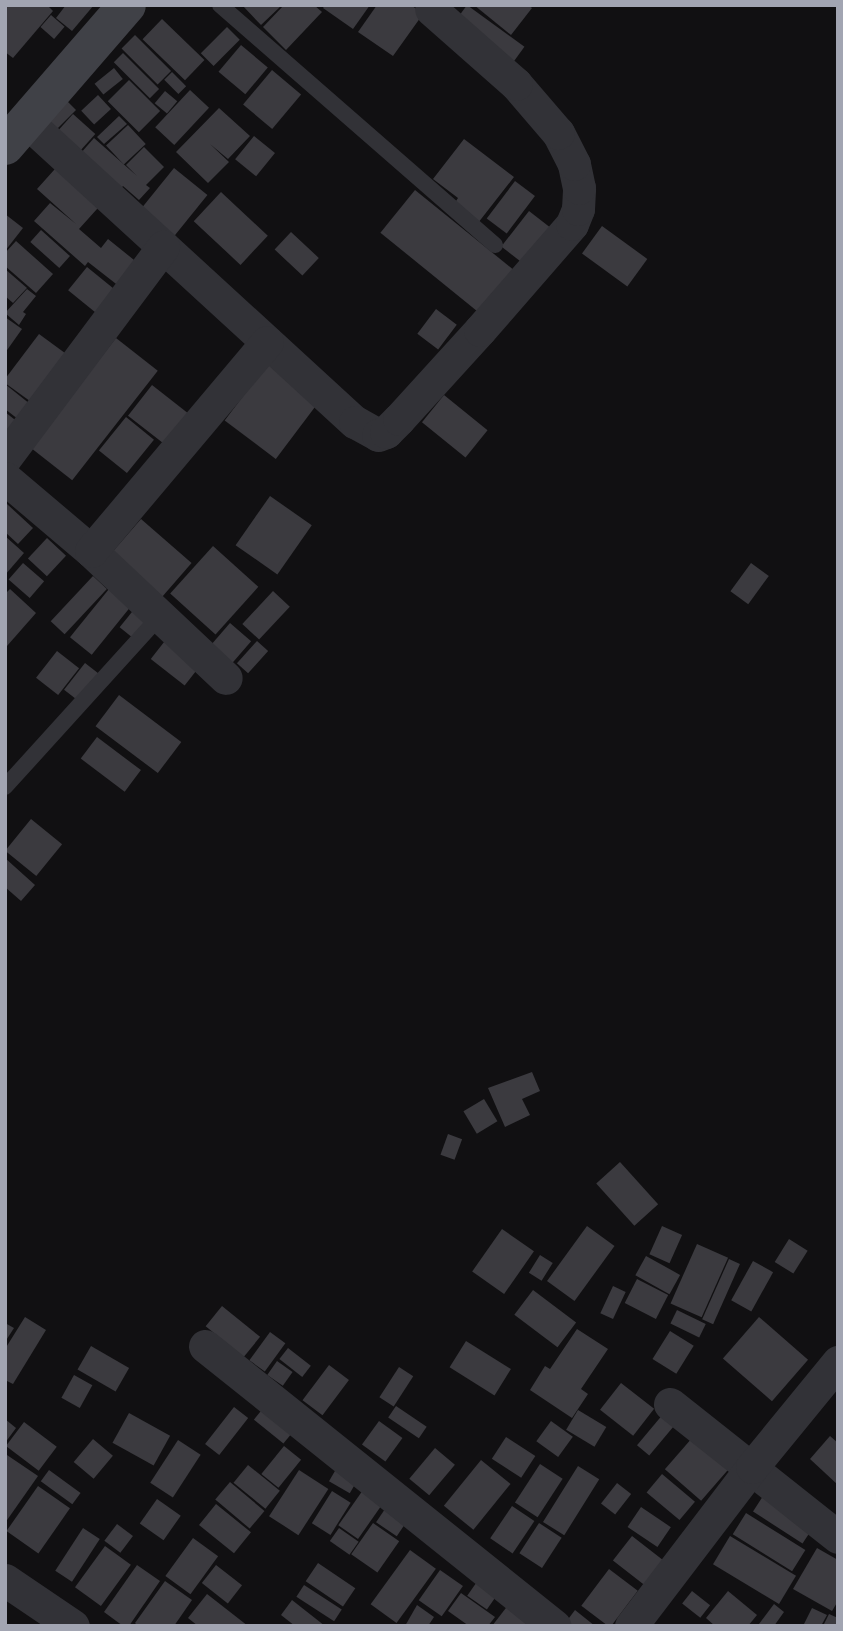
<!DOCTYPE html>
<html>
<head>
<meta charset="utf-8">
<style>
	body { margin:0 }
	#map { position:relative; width:843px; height:1631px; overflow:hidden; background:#111012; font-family:Lato,sans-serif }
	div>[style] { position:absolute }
	.building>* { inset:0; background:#3b3a3f; transform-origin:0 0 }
	.lane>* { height:16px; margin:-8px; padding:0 8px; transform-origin:8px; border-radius:8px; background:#323237 }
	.street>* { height:33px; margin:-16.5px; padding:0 16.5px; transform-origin:16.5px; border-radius:16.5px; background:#323237 }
	.secondary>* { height:38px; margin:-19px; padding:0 19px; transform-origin:19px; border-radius:19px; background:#404147 }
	span { translate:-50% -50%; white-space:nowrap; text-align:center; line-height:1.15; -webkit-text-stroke:5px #0c0b0d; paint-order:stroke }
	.frame { position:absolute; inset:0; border:7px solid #a2a5b2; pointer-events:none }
</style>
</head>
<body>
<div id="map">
	<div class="building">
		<i style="clip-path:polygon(5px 5px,47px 5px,53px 11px,13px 58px,5px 52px)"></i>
		<i style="clip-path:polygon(66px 5px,94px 5px,72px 31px,56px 18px)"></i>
		<i style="clip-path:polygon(242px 5px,282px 5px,261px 25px)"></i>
		<i style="clip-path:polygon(284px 5px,314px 5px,322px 12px,286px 50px,263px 27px)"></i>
		<i style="clip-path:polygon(325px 5px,370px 5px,353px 29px,323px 8px)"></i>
		<i style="clip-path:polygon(377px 5px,411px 5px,423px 14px,393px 56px,358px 32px)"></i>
		<i style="left:467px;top:5px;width:71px;height:21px;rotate:36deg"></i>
		<i style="clip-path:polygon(474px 5px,528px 5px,532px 8px,511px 35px)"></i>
		<i style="left:51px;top:15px;width:18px;height:16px;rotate:41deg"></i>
		<i style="left:162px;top:19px;width:59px;height:28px;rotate:44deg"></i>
		<i style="left:227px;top:27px;width:18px;height:37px;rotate:45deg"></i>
		<i style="left:135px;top:35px;width:51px;height:19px;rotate:45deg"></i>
		<i style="left:241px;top:45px;width:35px;height:35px;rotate:40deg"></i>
		<i style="left:123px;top:53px;width:51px;height:13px;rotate:45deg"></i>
		<i style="left:114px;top:68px;width:14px;height:25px;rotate:51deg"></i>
		<i style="left:272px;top:70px;width:38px;height:45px;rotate:40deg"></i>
		<i style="left:172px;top:72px;width:20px;height:11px;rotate:45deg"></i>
		<i style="left:129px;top:80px;width:44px;height:30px;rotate:45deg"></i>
		<i style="left:190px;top:90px;width:26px;height:51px;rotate:43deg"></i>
		<i style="left:165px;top:91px;width:16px;height:16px;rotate:40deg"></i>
		<i style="left:98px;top:95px;width:19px;height:23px;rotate:47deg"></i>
		<i style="left:64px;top:98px;width:17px;height:39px;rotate:45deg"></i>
		<i style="clip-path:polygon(219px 108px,250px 136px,228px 159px,210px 144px,229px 162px,208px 183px,176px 152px)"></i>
		<i style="left:73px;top:114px;width:30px;height:36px;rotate:42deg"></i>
		<i style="clip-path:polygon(119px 116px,127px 124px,104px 144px,97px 137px)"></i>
		<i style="left:128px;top:125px;width:26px;height:30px;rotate:47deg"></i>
		<i style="left:254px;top:136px;width:27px;height:30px;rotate:39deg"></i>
		<i style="clip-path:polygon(94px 138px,137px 176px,126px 165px,144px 147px,164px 167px,146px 185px,150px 188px,139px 200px,123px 186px,113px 198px,73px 162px)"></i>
		<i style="clip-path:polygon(464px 139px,514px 177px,478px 223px,454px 204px,458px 198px,433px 179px)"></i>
		<i style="clip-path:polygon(63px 160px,106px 199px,79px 229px,101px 248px,108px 239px,139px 264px,120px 287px,88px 262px,85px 266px,34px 221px,50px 203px,76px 224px,37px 189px)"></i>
		<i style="left:174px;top:168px;width:43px;height:60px;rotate:39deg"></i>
		<i style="left:515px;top:181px;width:25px;height:47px;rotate:37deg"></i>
		<i style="left:415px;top:190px;width:127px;height:55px;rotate:39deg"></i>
		<i style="left:221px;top:192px;width:64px;height:40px;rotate:43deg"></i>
		<i style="left:529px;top:211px;width:29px;height:45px;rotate:38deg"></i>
		<i style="clip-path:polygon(5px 214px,23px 228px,5px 251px)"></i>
		<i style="left:602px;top:226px;width:56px;height:34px;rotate:36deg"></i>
		<i style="left:41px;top:230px;width:39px;height:16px;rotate:42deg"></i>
		<i style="left:291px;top:232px;width:38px;height:24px;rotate:43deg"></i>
		<i style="clip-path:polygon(16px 241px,53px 274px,36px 293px,5px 266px,5px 253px)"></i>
		<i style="left:87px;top:267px;width:44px;height:30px;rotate:39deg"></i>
		<i style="clip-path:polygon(5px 269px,27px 288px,13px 303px,5px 296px)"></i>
		<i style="clip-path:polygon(27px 289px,36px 296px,23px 312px,26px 314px,19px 325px,5px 313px)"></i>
		<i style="left:436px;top:309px;width:26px;height:31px;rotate:37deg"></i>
		<i style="clip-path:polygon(5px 317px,22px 329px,5px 353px)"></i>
		<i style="clip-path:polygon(39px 334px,69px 356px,34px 404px,5px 383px,5px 379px)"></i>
		<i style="left:116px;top:338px;width:53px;height:139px;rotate:38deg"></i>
		<i style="left:268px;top:363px;width:64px;height:72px;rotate:37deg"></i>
		<i style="clip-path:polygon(5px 384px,35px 408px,23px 423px,5px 409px)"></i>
		<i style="left:152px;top:385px;width:53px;height:39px;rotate:38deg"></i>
		<i style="left:444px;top:395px;width:56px;height:35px;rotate:39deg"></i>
		<i style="clip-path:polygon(5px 412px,19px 423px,5px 441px)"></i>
		<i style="left:126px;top:417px;width:36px;height:43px;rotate:39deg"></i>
		<i style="left:270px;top:496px;width:51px;height:60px;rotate:35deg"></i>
		<i style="clip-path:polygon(7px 504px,33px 528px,18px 544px,5px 532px)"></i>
		<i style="left:141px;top:519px;width:67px;height:57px;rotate:41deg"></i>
		<i style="clip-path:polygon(5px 536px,24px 553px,5px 575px)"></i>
		<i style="left:47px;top:538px;width:26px;height:28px;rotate:43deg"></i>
		<i style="left:213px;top:546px;width:61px;height:64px;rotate:42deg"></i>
		<i style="left:23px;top:563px;width:28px;height:22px;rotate:41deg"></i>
		<i style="left:751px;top:563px;width:22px;height:35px;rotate:36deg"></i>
		<i style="left:93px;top:576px;width:19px;height:62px;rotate:43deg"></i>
		<i style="clip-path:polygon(10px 589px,36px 613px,7px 646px,5px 594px)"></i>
		<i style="left:109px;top:589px;width:28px;height:62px;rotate:39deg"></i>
		<i style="left:273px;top:591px;width:23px;height:45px;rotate:43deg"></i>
		<i style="left:136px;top:607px;width:22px;height:26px;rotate:39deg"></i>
		<i style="left:230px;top:623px;width:28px;height:33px;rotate:41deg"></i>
		<i style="left:168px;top:637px;width:43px;height:28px;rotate:38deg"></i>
		<i style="left:257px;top:641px;width:15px;height:30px;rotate:42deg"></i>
		<i style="left:57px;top:651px;width:28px;height:34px;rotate:38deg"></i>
		<i style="left:85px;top:663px;width:18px;height:34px;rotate:38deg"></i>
		<i style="left:119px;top:695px;width:78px;height:39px;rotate:37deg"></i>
		<i style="left:97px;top:737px;width:55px;height:27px;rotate:37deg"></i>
		<i style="left:31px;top:819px;width:40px;height:41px;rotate:39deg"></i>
		<i style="clip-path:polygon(5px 858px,35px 885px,21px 901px,5px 887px)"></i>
		<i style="clip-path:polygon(532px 1072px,540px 1091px,522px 1099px,530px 1115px,505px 1127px,488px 1088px)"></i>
		<i style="left:484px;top:1099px;width:26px;height:24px;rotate:59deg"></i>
		<i style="left:448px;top:1134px;width:15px;height:22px;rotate:20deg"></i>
		<i style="left:620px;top:1162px;width:57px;height:32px;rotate:48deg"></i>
		<i style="left:587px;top:1226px;width:34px;height:68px;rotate:36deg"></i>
		<i style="left:662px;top:1226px;width:22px;height:31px;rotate:24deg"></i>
		<i style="left:502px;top:1229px;width:39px;height:52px;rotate:35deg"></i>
		<i style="left:789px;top:1239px;width:22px;height:27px;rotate:32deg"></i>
		<i style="left:697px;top:1244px;width:34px;height:65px;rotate:24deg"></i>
		<i style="left:540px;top:1255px;width:15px;height:21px;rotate:32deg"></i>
		<i style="left:646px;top:1256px;width:39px;height:22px;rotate:29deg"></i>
		<i style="left:729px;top:1259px;width:12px;height:66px;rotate:24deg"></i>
		<i style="left:753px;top:1261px;width:23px;height:45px;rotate:29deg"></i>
		<i style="left:637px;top:1279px;width:35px;height:27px;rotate:27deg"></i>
		<i style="left:613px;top:1286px;width:14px;height:30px;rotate:25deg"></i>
		<i style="left:533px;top:1290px;width:54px;height:31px;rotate:37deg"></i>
		<i style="left:222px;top:1306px;width:49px;height:26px;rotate:39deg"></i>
		<i style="left:677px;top:1310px;width:32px;height:15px;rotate:26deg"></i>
		<i style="clip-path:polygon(25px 1317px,46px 1330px,13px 1384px,5px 1380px,5px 1349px)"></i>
		<i style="left:759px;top:1317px;width:65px;height:55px;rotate:41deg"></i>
		<i style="clip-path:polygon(5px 1323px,14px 1328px,5px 1342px)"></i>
		<i style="clip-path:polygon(577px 1329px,608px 1349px,581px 1389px,588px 1394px,572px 1418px,530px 1390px,545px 1366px,550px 1369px)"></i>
		<i style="left:670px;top:1331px;width:28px;height:33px;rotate:32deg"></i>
		<i style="left:270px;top:1332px;width:19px;height:35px;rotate:36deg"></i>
		<i style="left:466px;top:1341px;width:53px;height:31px;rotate:32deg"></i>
		<i style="left:91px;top:1346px;width:44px;height:27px;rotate:30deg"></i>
		<i style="left:288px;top:1348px;width:29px;height:14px;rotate:38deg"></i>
		<i style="left:277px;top:1361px;width:19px;height:17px;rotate:35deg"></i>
		<i style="left:329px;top:1365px;width:25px;height:44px;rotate:37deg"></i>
		<i style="left:399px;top:1367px;width:17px;height:36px;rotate:33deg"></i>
		<i style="left:74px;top:1375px;width:21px;height:26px;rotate:29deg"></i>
		<i style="left:621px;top:1383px;width:42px;height:34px;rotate:38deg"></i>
		<i style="left:269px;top:1401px;width:38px;height:24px;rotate:39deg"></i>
		<i style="left:396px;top:1406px;width:37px;height:14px;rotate:34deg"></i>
		<i style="left:234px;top:1407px;width:18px;height:47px;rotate:38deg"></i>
		<i style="left:578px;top:1410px;width:33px;height:23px;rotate:31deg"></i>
		<i style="left:129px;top:1413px;width:47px;height:34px;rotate:29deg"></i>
		<i style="left:664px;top:1413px;width:16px;height:42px;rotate:40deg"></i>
		<i style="clip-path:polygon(5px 1419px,16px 1428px,5px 1443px)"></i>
		<i style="left:379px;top:1421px;width:29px;height:29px;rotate:36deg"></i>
		<i style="left:551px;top:1421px;width:27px;height:25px;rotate:36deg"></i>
		<i style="left:24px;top:1422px;width:41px;height:30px;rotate:37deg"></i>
		<i style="left:699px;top:1430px;width:48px;height:52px;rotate:41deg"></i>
		<i style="clip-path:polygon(830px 1436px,838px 1443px,838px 1485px,810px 1459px)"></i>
		<i style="left:506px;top:1437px;width:35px;height:26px;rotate:33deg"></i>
		<i style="left:93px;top:1439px;width:26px;height:30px;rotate:40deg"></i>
		<i style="left:178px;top:1440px;width:27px;height:51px;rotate:33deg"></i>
		<i style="left:284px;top:1446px;width:22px;height:36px;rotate:39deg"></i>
		<i style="left:435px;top:1448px;width:26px;height:40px;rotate:40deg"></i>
		<i style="clip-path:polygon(7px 1455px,38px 1476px,5px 1523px,5px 1458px)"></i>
		<i style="left:481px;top:1460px;width:38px;height:59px;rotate:39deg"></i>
		<i style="left:339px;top:1464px;width:24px;height:20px;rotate:30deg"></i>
		<i style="left:540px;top:1464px;width:27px;height:46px;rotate:33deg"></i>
		<i style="left:248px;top:1465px;width:41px;height:23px;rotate:39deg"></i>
		<i style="left:578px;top:1466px;width:25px;height:66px;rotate:32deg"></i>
		<i style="left:49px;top:1470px;width:39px;height:14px;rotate:36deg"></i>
		<i style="left:299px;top:1470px;width:35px;height:55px;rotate:33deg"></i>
		<i style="left:662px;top:1474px;width:43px;height:24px;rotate:40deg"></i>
		<i style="left:230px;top:1482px;width:45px;height:23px;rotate:40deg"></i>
		<i style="left:617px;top:1483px;width:18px;height:26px;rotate:38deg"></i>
		<i style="left:38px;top:1486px;width:39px;height:55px;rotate:35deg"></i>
		<i style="left:363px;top:1490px;width:24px;height:43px;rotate:35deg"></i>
		<i style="left:332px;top:1491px;width:22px;height:38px;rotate:32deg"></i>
		<i style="left:765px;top:1493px;width:59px;height:22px;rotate:33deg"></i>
		<i style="left:157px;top:1499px;width:29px;height:30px;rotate:35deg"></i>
		<i style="left:216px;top:1504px;width:45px;height:27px;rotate:39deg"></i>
		<i style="left:512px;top:1506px;width:27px;height:39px;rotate:34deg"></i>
		<i style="left:641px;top:1507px;width:36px;height:24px;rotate:34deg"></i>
		<i style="left:385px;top:1509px;width:25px;height:16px;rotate:34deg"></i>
		<i style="left:746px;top:1513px;width:70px;height:25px;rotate:32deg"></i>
		<i style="left:373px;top:1523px;width:32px;height:38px;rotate:35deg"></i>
		<i style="left:539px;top:1523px;width:27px;height:36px;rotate:33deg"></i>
		<i style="left:117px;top:1524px;width:20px;height:21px;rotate:37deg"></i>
		<i style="left:83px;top:1528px;width:20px;height:51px;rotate:33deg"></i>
		<i style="left:339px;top:1528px;width:24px;height:16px;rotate:35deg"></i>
		<i style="left:632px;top:1536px;width:42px;height:31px;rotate:38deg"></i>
		<i style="left:730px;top:1536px;width:77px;height:33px;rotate:31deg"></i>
		<i style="left:193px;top:1538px;width:31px;height:47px;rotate:36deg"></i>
		<i style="left:105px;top:1546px;width:32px;height:51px;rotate:36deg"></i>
		<i style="clip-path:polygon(817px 1548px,838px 1560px,838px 1601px,832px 1611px,793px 1589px)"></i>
		<i style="left:410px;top:1550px;width:32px;height:67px;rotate:36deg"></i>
		<i style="left:318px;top:1563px;width:45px;height:22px;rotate:34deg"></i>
		<i style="clip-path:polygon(137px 1565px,160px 1581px,129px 1626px,123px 1626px,104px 1612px)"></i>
		<i style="left:216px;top:1565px;width:33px;height:23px;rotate:38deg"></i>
		<i style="left:609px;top:1569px;width:36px;height:46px;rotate:37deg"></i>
		<i style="left:440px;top:1570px;width:28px;height:37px;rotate:35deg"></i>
		<i style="left:481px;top:1576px;width:24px;height:24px;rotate:35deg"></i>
		<i style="clip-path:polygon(165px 1581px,192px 1600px,174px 1626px,138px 1626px,135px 1623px)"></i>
		<i style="left:304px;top:1585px;width:45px;height:14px;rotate:33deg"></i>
		<i style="left:692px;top:1591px;width:23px;height:16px;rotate:38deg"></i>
		<i style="clip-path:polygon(728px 1591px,757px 1615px,748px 1626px,715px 1626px,706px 1618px)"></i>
		<i style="clip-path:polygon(461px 1593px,495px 1617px,488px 1626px,469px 1626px,448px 1611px)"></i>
		<i style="clip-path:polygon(207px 1594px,248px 1626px,198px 1626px,188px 1618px)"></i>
		<i style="clip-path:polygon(292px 1600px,325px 1626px,295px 1626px,281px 1615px)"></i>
		<i style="clip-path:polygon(509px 1604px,538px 1626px,492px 1626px)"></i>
		<i style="clip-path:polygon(774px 1604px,784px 1612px,774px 1626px,761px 1626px,759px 1624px)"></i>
		<i style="clip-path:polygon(417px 1605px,434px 1617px,428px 1626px,405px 1626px)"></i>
		<i style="clip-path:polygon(812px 1608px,827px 1615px,821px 1626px,803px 1626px)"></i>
		<i style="clip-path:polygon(575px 1610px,595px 1626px,563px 1626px)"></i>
		<i style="clip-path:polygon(829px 1614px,838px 1618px,838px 1626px,823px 1626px)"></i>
	</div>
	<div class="lane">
		<i style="left:220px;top:5px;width:365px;rotate:41.1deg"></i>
		<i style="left:5px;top:787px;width:231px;rotate:-47.8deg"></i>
	</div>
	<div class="street">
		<i style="left:26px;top:121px;width:446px;rotate:42.5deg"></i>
		<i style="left:355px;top:422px;width:26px;rotate:29deg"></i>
		<i style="left:378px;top:435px;width:9px;rotate:-21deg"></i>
		<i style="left:386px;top:432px;width:18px;rotate:-45deg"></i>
		<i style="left:399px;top:419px;width:120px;rotate:-47.7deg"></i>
		<i style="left:480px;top:330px;width:140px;rotate:-49deg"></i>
		<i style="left:572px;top:224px;width:16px;rotate:-68deg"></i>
		<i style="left:578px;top:209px;width:21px;rotate:-87deg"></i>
		<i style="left:579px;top:188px;width:25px;rotate:-102deg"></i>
		<i style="left:574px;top:164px;width:35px;rotate:-117deg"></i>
		<i style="left:558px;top:133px;width:65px;rotate:-130.6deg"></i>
		<i style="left:516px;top:84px;width:113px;rotate:-138.6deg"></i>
		<i style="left:5px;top:458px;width:264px;rotate:-53.2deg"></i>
		<i style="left:5px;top:478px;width:113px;rotate:40.3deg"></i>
		<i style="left:91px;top:551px;width:185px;rotate:43.3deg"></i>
		<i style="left:91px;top:551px;width:273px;rotate:-49.9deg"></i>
		<i style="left:205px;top:1346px;width:448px;rotate:38.7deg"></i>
		<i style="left:670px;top:1404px;width:214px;rotate:38.4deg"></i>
		<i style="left:5px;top:1580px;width:82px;rotate:34.1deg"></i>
		<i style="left:631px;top:1626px;width:200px;rotate:-52.7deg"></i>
		<i style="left:752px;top:1467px;width:136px;rotate:-50.7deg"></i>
	</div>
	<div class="secondary">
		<i style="left:5px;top:146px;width:186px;rotate:-49.1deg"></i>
	</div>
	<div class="frame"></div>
</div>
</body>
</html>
